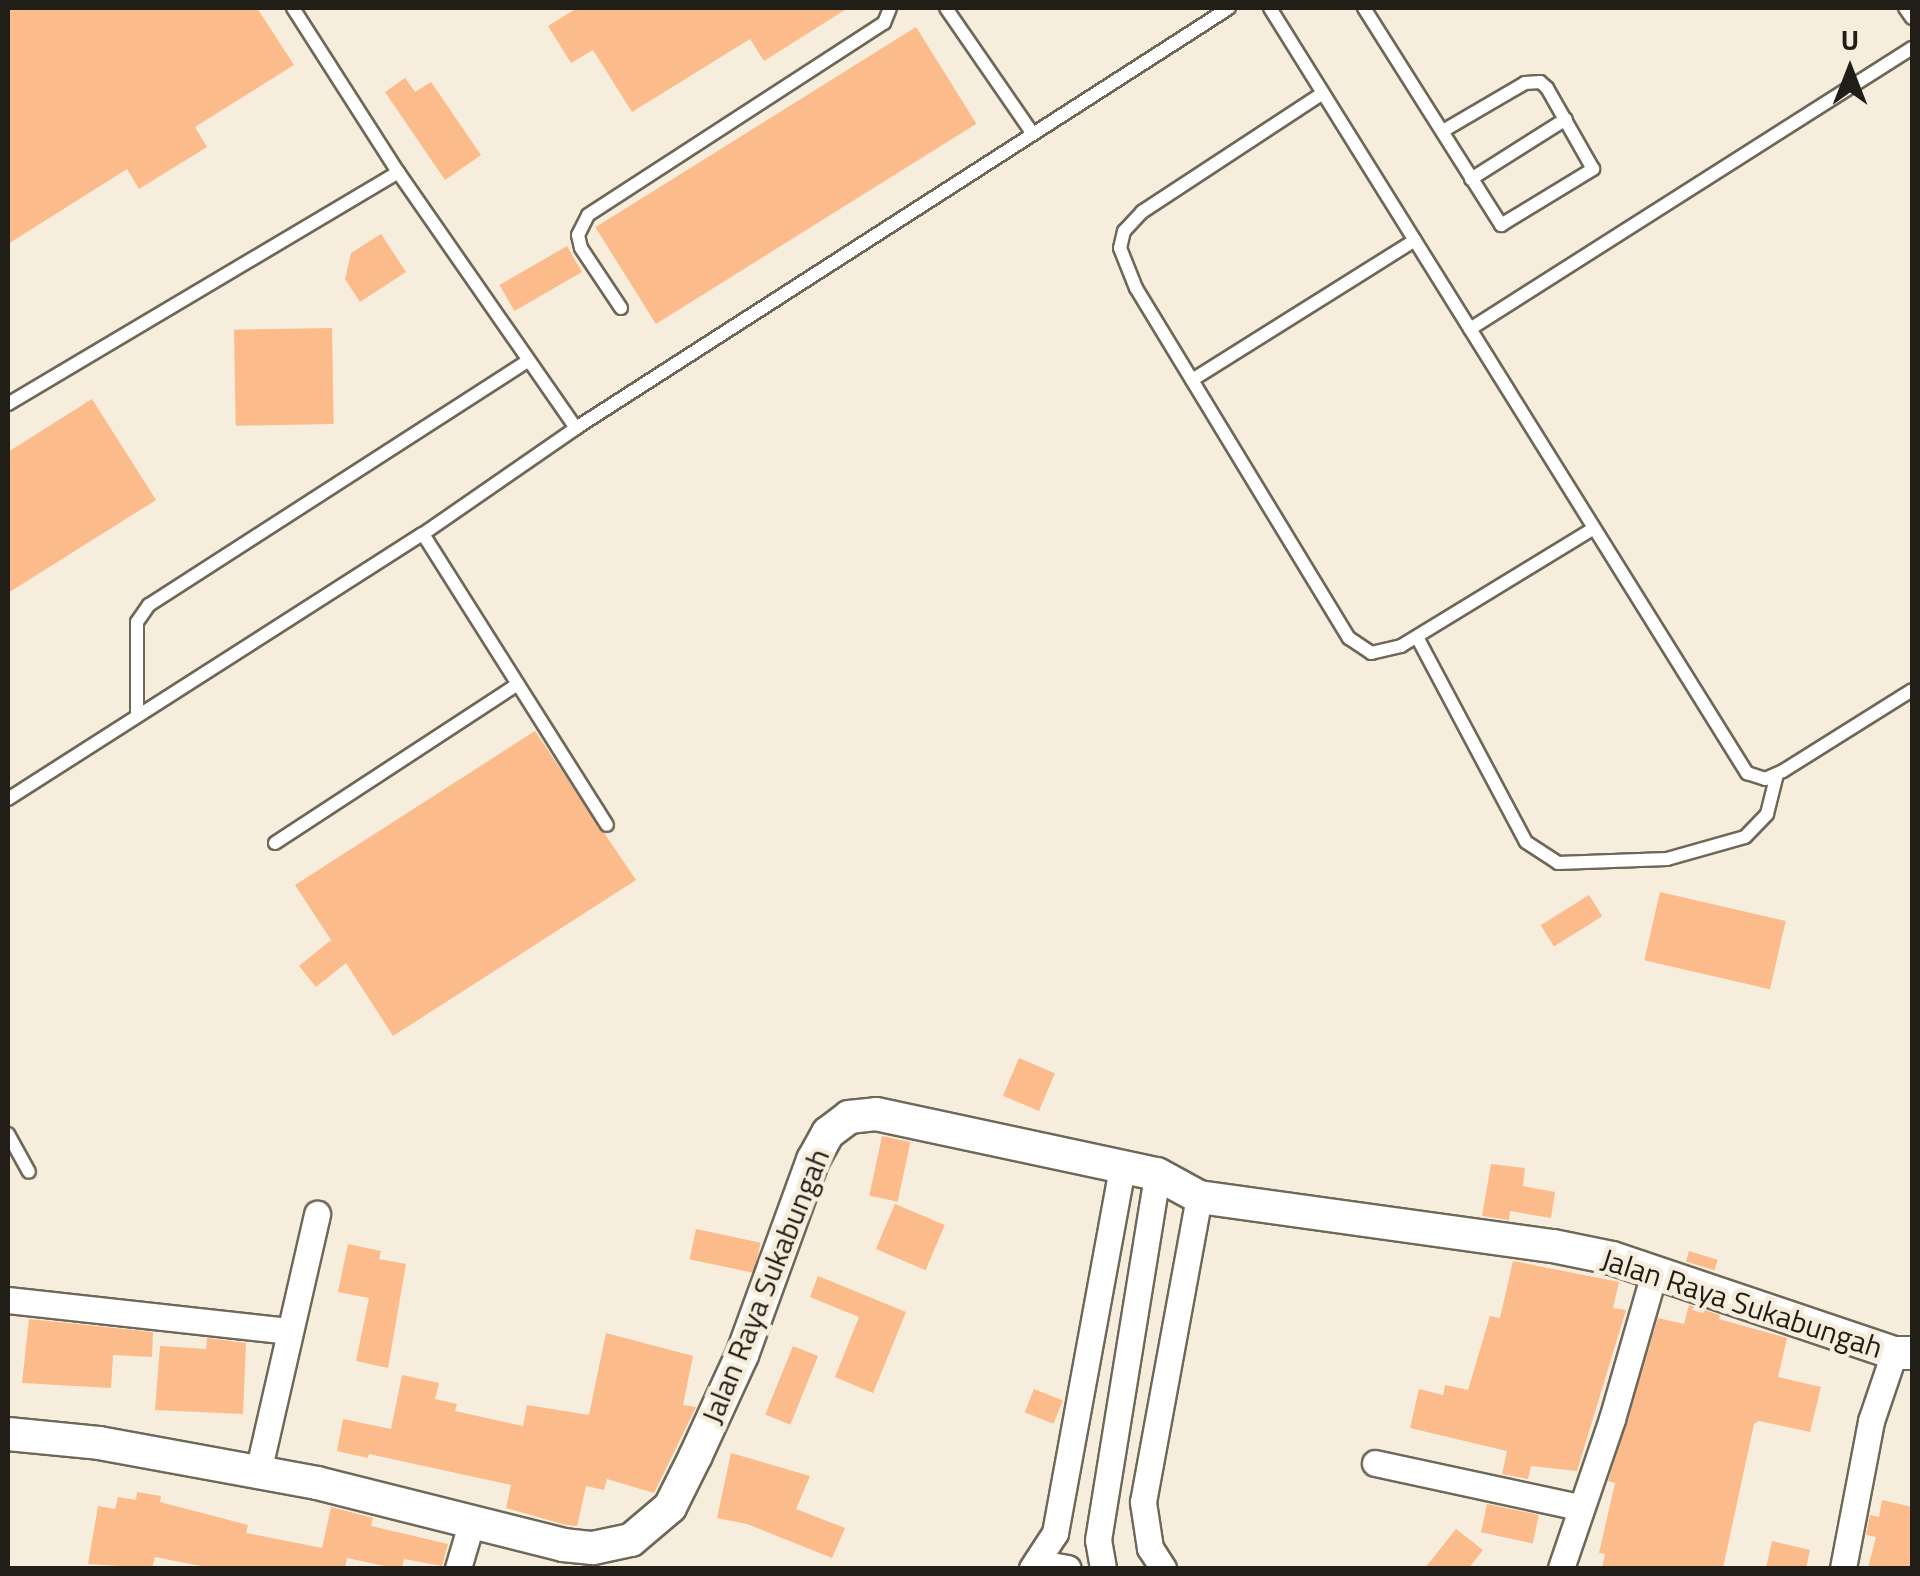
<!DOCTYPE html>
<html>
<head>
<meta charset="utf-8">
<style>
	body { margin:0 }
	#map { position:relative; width:1920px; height:1576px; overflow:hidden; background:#f6eddc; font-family:"Titillium Web",sans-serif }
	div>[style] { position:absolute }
	.building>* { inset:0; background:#fcbb8b; transform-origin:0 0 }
	.roads { filter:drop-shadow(2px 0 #6f6859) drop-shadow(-2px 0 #6f6859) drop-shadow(0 2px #6f6859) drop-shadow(0 -2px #6f6859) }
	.service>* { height:12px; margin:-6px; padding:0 6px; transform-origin:6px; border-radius:6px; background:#fff }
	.minor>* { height:25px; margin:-12.5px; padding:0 12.5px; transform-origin:12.5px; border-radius:12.5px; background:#fff }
	.tertiary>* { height:32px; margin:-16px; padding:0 16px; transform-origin:16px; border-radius:16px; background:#fff }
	span { translate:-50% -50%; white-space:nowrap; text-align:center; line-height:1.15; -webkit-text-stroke:9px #f6eddc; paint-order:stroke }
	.street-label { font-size:30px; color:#211e18 }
	.frame { position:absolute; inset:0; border:10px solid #211e18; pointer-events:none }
	.north { position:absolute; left:1800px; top:20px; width:100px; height:100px; -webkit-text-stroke:8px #f6eddc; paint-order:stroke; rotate:0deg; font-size:28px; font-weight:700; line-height:40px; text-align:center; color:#211e18 }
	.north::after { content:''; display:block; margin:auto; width:35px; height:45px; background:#211e18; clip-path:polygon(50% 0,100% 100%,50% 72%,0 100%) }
</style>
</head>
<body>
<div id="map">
	<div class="building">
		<i style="clip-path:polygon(8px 8px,257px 8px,294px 65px,195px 127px,207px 147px,139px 189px,127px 169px,8px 244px)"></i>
		<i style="clip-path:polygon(577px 8px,848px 8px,764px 61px,750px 39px,632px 112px,593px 50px,571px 63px,548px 26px)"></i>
		<i style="left:916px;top:27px;width:114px;height:378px;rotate:58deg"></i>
		<i style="clip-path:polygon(405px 78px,415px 92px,431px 82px,481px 155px,445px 180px,385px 92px)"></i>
		<i style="clip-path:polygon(381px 234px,406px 272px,360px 302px,345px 279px,351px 253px)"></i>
		<i style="left:567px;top:246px;width:30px;height:78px;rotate:60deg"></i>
		<i style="left:332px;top:328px;width:96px;height:98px;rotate:89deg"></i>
		<i style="clip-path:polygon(92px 399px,156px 500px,8px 593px,8px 452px)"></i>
		<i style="clip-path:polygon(535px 731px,636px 880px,393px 1036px,346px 963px,316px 987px,299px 966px,331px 940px,295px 885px)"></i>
		<i style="left:1660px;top:892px;width:129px;height:70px;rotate:13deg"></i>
		<i style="left:1589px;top:895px;width:25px;height:57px;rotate:58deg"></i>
		<i style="left:1019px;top:1058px;width:39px;height:41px;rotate:23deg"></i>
		<i style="left:882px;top:1136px;width:29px;height:61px;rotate:12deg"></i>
		<i style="clip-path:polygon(1491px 1164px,1525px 1168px,1523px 1186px,1555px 1192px,1551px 1218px,1510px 1211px,1509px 1220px,1482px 1216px)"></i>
		<i style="left:895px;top:1204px;width:54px;height:49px;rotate:23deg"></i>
		<i style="left:696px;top:1229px;width:66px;height:31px;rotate:12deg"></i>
		<i style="clip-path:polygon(348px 1244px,381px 1251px,379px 1259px,406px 1264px,388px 1368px,356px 1361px,369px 1298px,338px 1292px)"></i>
		<i style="left:1689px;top:1251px;width:30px;height:11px;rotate:17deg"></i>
		<i style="clip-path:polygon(1513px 1261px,1619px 1282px,1613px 1308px,1626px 1310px,1577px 1471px,1531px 1466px,1528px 1479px,1502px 1474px,1507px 1451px,1410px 1428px,1419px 1389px,1443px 1395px,1445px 1385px,1468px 1390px,1490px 1316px,1500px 1318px)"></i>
		<i style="clip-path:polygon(818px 1276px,906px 1312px,873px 1393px,835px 1377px,859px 1317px,810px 1297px)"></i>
		<i style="clip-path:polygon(1689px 1305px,1720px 1315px,1719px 1319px,1787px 1338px,1778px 1377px,1821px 1387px,1810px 1432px,1759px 1421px,1754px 1424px,1723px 1568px,1602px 1568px,1605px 1554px,1599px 1553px,1615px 1483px,1608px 1481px,1658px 1318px,1684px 1324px)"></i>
		<i style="clip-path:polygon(29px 1319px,153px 1332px,152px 1357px,113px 1355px,111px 1388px,22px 1383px)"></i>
		<i style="clip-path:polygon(606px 1333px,693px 1356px,683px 1405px,696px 1407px,654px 1493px,607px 1479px,604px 1490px,586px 1486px,577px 1526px,566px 1525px,506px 1508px,511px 1485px,369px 1454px,368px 1458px,337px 1451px,343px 1419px,391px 1429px,402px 1375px,439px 1383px,435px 1399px,457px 1404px,455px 1411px,523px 1426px,527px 1405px,589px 1415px)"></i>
		<i style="clip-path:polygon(207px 1338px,246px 1343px,243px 1414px,155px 1410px,160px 1346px,206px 1349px)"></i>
		<i style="left:793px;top:1346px;width:27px;height:74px;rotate:22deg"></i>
		<i style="left:1034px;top:1389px;width:31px;height:25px;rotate:22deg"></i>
		<i style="clip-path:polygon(731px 1453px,810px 1476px,796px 1509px,845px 1528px,832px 1558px,747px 1524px,717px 1518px)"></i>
		<i style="clip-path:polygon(137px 1492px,161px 1496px,160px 1502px,248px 1525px,246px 1533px,322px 1548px,331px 1507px,373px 1518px,371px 1526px,448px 1544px,442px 1566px,404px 1559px,402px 1568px,394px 1568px,347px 1558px,345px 1568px,211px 1568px,155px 1557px,152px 1568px,88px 1564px,98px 1506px,115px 1509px,118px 1497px,136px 1500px)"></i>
		<i style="clip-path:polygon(1882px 1500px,1912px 1507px,1912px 1568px,1868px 1568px,1876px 1537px,1866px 1535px,1870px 1515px,1879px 1517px)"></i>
		<i style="left:1487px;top:1504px;width:53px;height:29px;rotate:12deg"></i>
		<i style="clip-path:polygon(1456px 1529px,1483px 1550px,1469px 1568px,1425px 1568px)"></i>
		<i style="clip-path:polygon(1772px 1541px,1810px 1550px,1806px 1568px,1766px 1568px)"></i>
	</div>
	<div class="roads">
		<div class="service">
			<i style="left:293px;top:8px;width:195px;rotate:57.4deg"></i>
			<i style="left:398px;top:172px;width:312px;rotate:55.2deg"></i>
			<i style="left:946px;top:8px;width:153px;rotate:55.4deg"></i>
			<i style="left:1270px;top:8px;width:902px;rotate:58.06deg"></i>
			<i style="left:1747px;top:773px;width:19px;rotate:18deg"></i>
			<i style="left:1765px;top:779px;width:20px;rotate:-24deg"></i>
			<i style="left:1783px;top:771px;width:152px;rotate:-32.1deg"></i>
			<i style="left:1364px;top:8px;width:257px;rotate:57.7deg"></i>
			<i style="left:1501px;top:225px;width:108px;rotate:-31.3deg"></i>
			<i style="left:1593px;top:169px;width:93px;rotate:-119.6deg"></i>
			<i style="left:1547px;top:88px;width:9px;rotate:-139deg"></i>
			<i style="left:1540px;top:82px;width:15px;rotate:176deg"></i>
			<i style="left:1525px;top:83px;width:95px;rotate:149.7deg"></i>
			<i style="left:1905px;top:8px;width:12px;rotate:55deg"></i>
			<i style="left:1323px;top:93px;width:217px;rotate:146.7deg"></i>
			<i style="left:1142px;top:212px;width:26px;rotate:133deg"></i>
			<i style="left:1124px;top:231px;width:17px;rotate:103deg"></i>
			<i style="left:1120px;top:248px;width:43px;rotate:68.2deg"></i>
			<i style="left:1136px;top:288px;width:410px;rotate:58.7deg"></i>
			<i style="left:1349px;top:638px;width:27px;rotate:34deg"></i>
			<i style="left:1371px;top:653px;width:31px;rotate:-13deg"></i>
			<i style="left:1401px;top:646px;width:226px;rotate:-31.4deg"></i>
			<i style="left:1471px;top:179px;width:112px;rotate:-32.3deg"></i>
			<i style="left:621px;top:308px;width:72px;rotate:-123.7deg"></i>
			<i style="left:581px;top:248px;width:13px;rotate:-103deg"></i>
			<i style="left:578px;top:235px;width:22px;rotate:-63deg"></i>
			<i style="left:588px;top:215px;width:353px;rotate:-33deg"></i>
			<i style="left:884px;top:23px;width:16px;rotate:-68deg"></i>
			<i style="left:1470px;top:329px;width:524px;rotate:-32.45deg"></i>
			<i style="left:1192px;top:380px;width:263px;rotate:-32.1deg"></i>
			<i style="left:8px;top:404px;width:454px;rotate:-30.7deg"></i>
			<i style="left:423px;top:534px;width:344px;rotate:57.7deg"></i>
			<i style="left:1417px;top:637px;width:232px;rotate:62deg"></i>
			<i style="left:1526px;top:842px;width:38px;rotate:33deg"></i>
			<i style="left:1558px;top:863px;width:109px;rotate:-2.1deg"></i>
			<i style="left:1667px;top:859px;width:81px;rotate:-15.8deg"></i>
			<i style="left:1745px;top:837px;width:32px;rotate:-46deg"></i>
			<i style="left:1767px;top:814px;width:41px;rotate:-76deg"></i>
			<i style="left:137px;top:715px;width:93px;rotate:-90deg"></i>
			<i style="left:137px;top:622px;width:21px;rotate:-55deg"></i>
			<i style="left:149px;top:605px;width:451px;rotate:-32.8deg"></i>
			<i style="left:8px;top:799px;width:492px;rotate:-32.6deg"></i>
			<i style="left:423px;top:534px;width:186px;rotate:-34.7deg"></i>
			<i style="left:576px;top:428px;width:776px;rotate:-32.75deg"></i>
			<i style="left:275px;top:843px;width:288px;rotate:-33.2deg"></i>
			<i style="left:8px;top:1134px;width:43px;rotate:61.1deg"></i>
		</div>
		<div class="minor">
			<i style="left:8px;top:1300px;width:283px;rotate:6.3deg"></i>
			<i style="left:1375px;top:1463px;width:209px;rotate:12.2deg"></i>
			<i style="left:258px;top:1472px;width:265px;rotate:-77.1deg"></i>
			<i style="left:1039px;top:1563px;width:29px;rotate:10deg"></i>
			<i style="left:458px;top:1568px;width:46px;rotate:-73.5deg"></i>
			<i style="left:1032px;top:1568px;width:42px;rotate:-56.7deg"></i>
			<i style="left:1055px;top:1533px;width:372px;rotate:-79.6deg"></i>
			<i style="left:1103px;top:1568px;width:28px;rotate:-100deg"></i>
			<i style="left:1098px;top:1540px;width:371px;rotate:-80.8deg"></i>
			<i style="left:1163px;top:1568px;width:24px;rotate:-123deg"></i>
			<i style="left:1150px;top:1548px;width:47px;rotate:-98.7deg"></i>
			<i style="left:1143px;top:1502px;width:310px;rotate:-79.6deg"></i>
			<i style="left:1561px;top:1568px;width:157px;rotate:-71.1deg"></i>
			<i style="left:1612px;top:1419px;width:155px;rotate:-73.9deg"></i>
			<i style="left:1843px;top:1568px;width:150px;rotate:-79.2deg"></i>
			<i style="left:1871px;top:1421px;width:72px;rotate:-71.3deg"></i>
		</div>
		<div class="tertiary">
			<i style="left:8px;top:1434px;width:91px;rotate:5.6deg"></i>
			<i style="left:99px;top:1443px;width:222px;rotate:10.4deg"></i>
			<i style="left:317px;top:1483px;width:254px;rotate:14.1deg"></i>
			<i style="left:563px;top:1545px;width:30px;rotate:6deg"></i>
			<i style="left:593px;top:1548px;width:39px;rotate:-12deg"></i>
			<i style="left:631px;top:1540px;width:51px;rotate:-40.2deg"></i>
			<i style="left:670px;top:1507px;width:58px;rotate:-63.4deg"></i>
			<i style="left:696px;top:1455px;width:110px;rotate:-65.3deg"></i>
			<i style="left:742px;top:1355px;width:208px;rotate:-70deg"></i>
			<i style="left:813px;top:1160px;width:31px;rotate:-61deg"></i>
			<i style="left:828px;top:1133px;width:26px;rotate:-37deg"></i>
			<i style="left:849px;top:1117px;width:27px;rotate:-6deg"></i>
			<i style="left:876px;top:1114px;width:287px;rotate:12.1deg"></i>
			<i style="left:1157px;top:1174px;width:48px;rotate:28.7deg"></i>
			<i style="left:1199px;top:1197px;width:357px;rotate:7.9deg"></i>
			<i style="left:1553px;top:1246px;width:60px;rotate:11.5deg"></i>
			<i style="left:1612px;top:1258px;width:298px;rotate:18.6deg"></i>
			<i style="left:1894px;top:1353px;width:18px"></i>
		</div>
	</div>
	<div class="street-label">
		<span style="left:765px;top:1286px;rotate:-68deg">Jalan Raya Sukabungah</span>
		<span style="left:1742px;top:1303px;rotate:18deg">Jalan Raya Sukabungah</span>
	</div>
	<div class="frame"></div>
	<div class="north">U</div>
</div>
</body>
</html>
